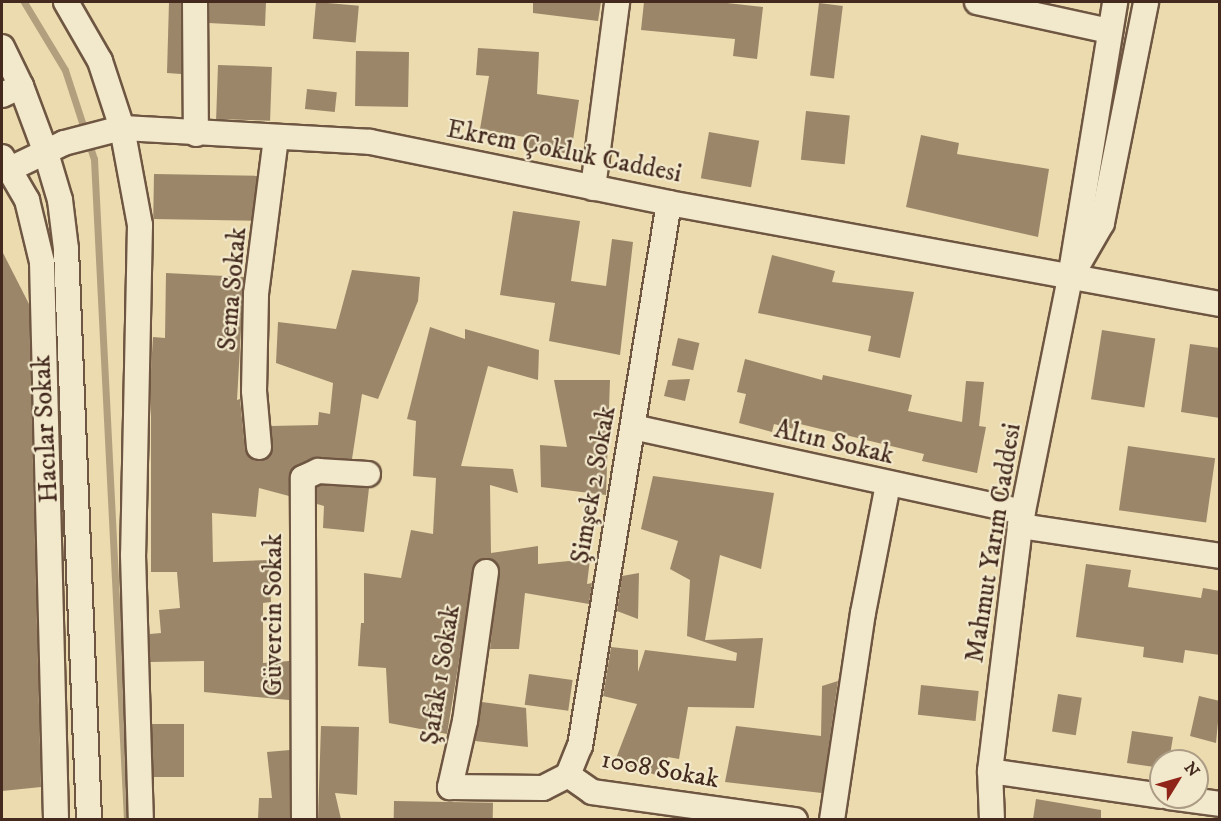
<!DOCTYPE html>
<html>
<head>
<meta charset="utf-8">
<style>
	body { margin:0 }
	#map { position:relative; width:1221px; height:821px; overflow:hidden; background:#ebdbaf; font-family:"IM FELL DW Pica",serif }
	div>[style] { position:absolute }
	.stream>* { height:7px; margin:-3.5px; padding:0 3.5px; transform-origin:3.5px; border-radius:3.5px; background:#b29f7e }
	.building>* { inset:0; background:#9b8669; transform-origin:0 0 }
	.roads { filter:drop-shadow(2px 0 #6e5642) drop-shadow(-2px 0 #6e5642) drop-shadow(0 2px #6e5642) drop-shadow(0 -2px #6e5642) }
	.minor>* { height:24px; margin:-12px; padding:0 12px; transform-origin:12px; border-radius:12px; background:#f2e8cb }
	span { translate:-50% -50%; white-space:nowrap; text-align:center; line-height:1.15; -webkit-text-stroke:4.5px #f2e8cb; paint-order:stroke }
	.street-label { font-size:26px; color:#442a1e }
	.frame { position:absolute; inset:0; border:3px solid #442a1e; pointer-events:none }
	.north { position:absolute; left:1149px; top:749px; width:60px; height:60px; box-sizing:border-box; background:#f2e8cb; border:2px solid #ac9c86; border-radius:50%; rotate:53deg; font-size:16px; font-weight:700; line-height:24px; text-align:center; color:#442a1e }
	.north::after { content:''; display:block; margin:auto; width:21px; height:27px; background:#8f2418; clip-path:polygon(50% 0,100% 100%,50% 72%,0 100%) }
</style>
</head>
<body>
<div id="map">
	<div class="stream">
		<i style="left:24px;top:2px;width:79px;rotate:58.9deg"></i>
		<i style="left:65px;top:70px;width:94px;rotate:72deg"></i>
		<i style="left:94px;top:159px;width:662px;rotate:87.14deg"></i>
	</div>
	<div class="building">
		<i style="clip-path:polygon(169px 2px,181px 2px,181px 74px,167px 73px)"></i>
		<i style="clip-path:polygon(209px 2px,266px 2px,265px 26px,209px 23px)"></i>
		<i style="left:316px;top:2px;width:43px;height:37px;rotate:5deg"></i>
		<i style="clip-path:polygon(533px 2px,601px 2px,598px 21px,533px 13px)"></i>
		<i style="clip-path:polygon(644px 2px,718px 2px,763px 7px,757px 59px,733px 56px,735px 39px,641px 30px)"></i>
		<i style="left:819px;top:3px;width:24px;height:73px;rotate:7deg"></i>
		<i style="clip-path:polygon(478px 48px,539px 52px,537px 94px,579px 100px,571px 154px,528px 148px,530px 138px,480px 129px,489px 76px,476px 75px)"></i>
		<i style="left:356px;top:51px;width:53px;height:55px;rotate:1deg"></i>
		<i style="left:218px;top:65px;width:54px;height:54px;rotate:2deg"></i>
		<i style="left:307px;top:89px;width:30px;height:20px;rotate:6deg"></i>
		<i style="left:806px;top:111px;width:44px;height:49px;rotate:6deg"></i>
		<i style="left:709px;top:132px;width:51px;height:47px;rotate:10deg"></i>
		<i style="clip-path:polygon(921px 135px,959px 143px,957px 154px,1049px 169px,1038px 237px,906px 207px)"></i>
		<i style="left:154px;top:174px;width:103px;height:45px;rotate:1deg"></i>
		<i style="clip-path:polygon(513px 211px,580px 221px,571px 281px,606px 286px,612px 239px,633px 242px,620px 355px,549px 341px,555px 303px,500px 295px)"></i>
		<i style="clip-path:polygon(2px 251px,29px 304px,41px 787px,2px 791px)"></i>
		<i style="clip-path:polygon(772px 255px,835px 271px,832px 282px,914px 292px,900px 358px,868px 351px,871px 336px,758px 313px)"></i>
		<i style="clip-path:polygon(352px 270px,420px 277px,418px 301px,378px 399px,362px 394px,352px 459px,318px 457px,297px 465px,289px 477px,289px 496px,259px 488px,256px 517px,212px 513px,213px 562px,269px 560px,271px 602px,263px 603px,263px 663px,289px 661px,289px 700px,204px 692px,204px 661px,150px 662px,150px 634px,161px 633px,159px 610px,180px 608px,177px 572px,151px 572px,151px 370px,153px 337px,165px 338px,166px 273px,244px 277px,237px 400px,240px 399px,245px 449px,253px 460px,260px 461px,272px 452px,271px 426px,318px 425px,319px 412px,330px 414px,333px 383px,276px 363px,278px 322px,336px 329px)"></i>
		<i style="clip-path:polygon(430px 327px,465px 339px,465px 329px,539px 350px,538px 380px,488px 366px,461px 466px,513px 469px,518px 493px,490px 485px,491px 553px,538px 546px,538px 564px,590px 559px,587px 584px,592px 583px,589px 604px,525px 593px,519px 649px,490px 649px,499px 567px,489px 558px,475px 563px,447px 734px,389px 723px,386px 668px,358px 666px,361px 623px,364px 623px,364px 573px,401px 578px,411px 530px,433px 534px,436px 478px,413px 476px,416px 421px,407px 419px)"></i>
		<i style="left:1102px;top:330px;width:54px;height:70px;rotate:9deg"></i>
		<i style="left:678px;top:338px;width:22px;height:28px;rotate:13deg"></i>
		<i style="clip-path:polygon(1190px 344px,1220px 348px,1220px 418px,1181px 412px)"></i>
		<i style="clip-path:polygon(745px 359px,822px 380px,823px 375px,912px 395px,908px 411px,962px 422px,966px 381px,984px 382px,979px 426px,986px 427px,977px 473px,922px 461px,924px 454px,800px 424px,798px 430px,774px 424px,772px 432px,739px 423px,746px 394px,737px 392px)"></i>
		<i style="clip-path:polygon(690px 379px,685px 401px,664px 396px,668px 380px)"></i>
		<i style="clip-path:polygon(554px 380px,610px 380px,606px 495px,541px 487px,540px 445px,567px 447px)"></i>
		<i style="left:1128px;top:446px;width:88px;height:65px;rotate:8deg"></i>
		<i style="clip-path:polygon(653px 476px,774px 493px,761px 569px,720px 555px,705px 640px,763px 638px,754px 708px,688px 707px,679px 759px,668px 757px,656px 775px,615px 761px,637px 704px,603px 696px,611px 647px,638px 650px,638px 672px,645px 650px,736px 661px,737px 653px,687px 636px,690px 580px,670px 569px,678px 541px,641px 529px)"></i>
		<i style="clip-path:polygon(321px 485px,369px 488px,364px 532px,323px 528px,324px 506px,317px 504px,317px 487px)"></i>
		<i style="clip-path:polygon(1086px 564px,1131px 570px,1128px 587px,1201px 598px,1203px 588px,1220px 591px,1220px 655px,1185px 650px,1183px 663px,1143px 657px,1144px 647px,1076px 637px)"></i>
		<i style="clip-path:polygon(639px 573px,638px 619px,617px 611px,622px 576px)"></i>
		<i style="left:529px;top:674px;width:44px;height:31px;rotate:8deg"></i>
		<i style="clip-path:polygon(838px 681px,822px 793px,725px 782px,736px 726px,821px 736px,822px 686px)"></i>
		<i style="left:921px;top:685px;width:58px;height:30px;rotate:6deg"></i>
		<i style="left:1058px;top:694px;width:24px;height:38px;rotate:9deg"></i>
		<i style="clip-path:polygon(1199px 696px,1220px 701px,1216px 743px,1190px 736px)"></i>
		<i style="clip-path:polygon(482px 702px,526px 708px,528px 747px,475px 741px)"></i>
		<i style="left:152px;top:724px;width:32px;height:53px"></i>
		<i style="clip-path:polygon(321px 726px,359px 727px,357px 795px,335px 793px,341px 819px,318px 819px)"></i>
		<i style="clip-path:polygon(1132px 731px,1173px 737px,1169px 761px,1161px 761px,1161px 768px,1127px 763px)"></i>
		<i style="clip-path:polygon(290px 750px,290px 819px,258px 819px,259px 798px,272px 798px,267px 752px)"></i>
		<i style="clip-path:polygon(1036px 799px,1101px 810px,1101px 819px,1033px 819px)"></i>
		<i style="left:394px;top:801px;width:99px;height:18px;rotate:1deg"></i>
	</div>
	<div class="roads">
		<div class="minor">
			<i style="left:66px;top:2px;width:68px;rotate:60deg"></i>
			<i style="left:100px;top:61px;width:71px;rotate:71.8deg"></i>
			<i style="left:122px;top:128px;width:99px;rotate:79.5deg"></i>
			<i style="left:140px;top:225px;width:330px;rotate:91.2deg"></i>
			<i style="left:133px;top:555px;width:265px;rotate:88.3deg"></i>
			<i style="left:195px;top:2px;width:132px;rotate:89.6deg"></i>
			<i style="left:977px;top:2px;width:135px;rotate:12.4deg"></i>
			<i style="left:2px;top:47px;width:43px;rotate:64deg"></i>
			<i style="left:21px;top:86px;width:72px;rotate:69.5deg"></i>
			<i style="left:46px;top:153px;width:49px;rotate:73.4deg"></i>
			<i style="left:60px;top:200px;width:49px;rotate:83deg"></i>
			<i style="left:66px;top:249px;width:571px;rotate:87.69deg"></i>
			<i style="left:2px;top:95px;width:21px;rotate:-25deg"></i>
			<i style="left:2px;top:157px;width:50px;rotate:59.8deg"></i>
			<i style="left:27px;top:200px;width:64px;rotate:76.4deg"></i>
			<i style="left:42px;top:262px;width:558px;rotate:88.56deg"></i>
			<i style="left:2px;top:169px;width:8px"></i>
			<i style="left:10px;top:169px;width:60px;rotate:-25.7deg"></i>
			<i style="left:64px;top:143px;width:60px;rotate:-14.5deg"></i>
			<i style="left:122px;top:128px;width:248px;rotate:3.2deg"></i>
			<i style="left:370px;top:142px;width:305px;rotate:11.5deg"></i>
			<i style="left:669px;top:203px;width:560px;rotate:10.39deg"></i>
			<i style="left:593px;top:188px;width:188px;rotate:-82.6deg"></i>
			<i style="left:1076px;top:268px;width:52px;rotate:-60deg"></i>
			<i style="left:1102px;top:223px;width:225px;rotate:-78.7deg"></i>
			<i style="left:633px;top:427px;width:399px;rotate:12.3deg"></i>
			<i style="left:259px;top:447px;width:56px;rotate:-95.1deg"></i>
			<i style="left:254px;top:391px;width:97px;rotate:-88.8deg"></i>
			<i style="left:256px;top:294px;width:158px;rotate:-82.7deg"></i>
			<i style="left:1020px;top:526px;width:202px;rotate:8.5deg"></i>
			<i style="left:486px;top:572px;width:150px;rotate:98deg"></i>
			<i style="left:465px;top:721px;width:68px;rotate:102.8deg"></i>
			<i style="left:450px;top:787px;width:93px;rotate:0.6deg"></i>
			<i style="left:543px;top:788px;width:28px;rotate:-27deg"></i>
			<i style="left:568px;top:775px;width:29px;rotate:35deg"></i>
			<i style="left:592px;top:792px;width:205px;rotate:7.9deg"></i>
			<i style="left:990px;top:771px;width:173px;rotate:8.3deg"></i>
			<i style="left:568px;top:775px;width:31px;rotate:-68deg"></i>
			<i style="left:580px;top:746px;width:550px;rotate:-80.69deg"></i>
			<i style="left:1169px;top:797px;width:51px;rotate:7.8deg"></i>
			<i style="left:304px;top:820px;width:342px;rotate:-90.2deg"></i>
			<i style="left:303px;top:478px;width:17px;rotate:-25deg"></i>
			<i style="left:318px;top:471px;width:50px;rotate:3.4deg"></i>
			<i style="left:832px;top:820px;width:209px;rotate:-81.5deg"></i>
			<i style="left:863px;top:613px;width:131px;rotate:-79deg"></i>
			<i style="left:992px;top:820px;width:49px;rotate:-92.3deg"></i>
			<i style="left:990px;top:771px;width:247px;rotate:-83deg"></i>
			<i style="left:1020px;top:526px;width:253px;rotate:-78.6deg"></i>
			<i style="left:1070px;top:278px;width:280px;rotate:-80.7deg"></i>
		</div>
	</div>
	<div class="street-label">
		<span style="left:564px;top:152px;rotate:11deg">Ekrem Çokluk Caddesi</span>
		<span style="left:233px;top:289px;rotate:-85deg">Sema Sokak</span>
		<span style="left:46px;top:429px;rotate:-93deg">Hacılar Sokak</span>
		<span style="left:834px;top:443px;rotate:13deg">Altın Sokak</span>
		<span style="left:594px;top:485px;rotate:-80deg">Şimşek 2 Sokak</span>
		<span style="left:994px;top:543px;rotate:-81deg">Mahmut Yarım Caddesi</span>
		<span style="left:274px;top:615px;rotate:-90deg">Güvercin Sokak</span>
		<span style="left:441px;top:675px;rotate:-81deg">Şafak 1 Sokak</span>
		<span style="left:660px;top:770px;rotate:10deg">1008 Sokak</span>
	</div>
	<div class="frame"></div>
	<div class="north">N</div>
</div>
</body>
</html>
